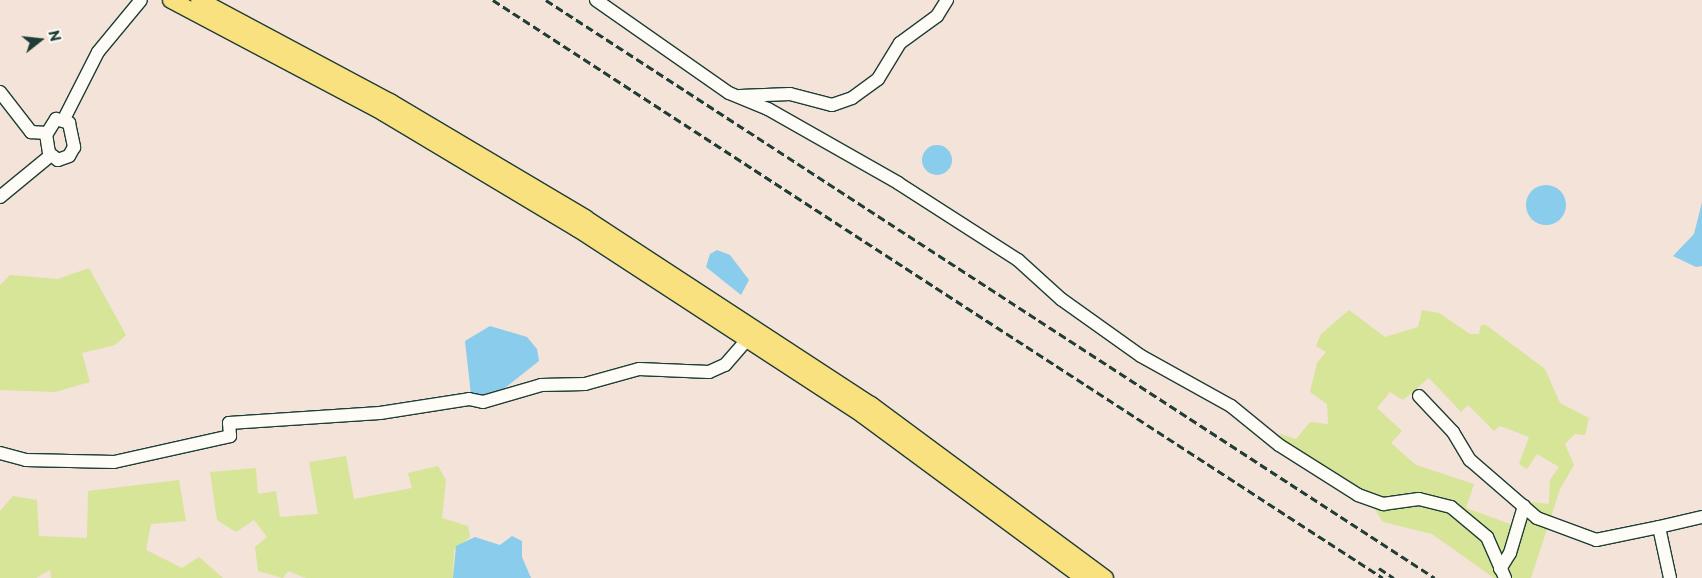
<!DOCTYPE html>
<html>
<head>
<meta charset="utf-8">
<style>
	body { margin:0 }
	#map { position:relative; width:1702px; height:578px; overflow:hidden; background:#f3e3d8; font-family:"Playpen Sans",sans-serif }
	div>[style] { position:absolute }
	.green>* { inset:0; background:#d6e598 }
	.water>* { inset:0; background:#89cceb }
	.round { border-radius:50% }
	.roads { filter:drop-shadow(1px 0 #1f3d34) drop-shadow(-1px 0 #1f3d34) drop-shadow(0 1px #1f3d34) drop-shadow(0 -1px #1f3d34) }
	.minor>* { height:12px; margin:-6px; padding:0 6px; transform-origin:6px; border-radius:6px; background:#fdfcf7 }
	.major>* { height:16px; margin:-8px; padding:0 8px; transform-origin:8px; border-radius:8px; background:#fae180 }
	.rail>* { height:2.5px; margin-top:-1.25px; transform-origin:0; background:repeating-linear-gradient(90deg,#1f3d34 0 8px,transparent 0 12px) }
	span { translate:-50% -50%; white-space:nowrap; text-align:center; line-height:1.15; -webkit-text-stroke:4px #fdfcf7; paint-order:stroke }
	.north { position:absolute; left:15px; top:15px; width:50px; height:50px; -webkit-text-stroke:4px #fdfcf7; paint-order:stroke; rotate:74deg; font-size:14px; font-weight:700; line-height:20px; text-align:center; color:#1f3d34 }
	.north::after { content:''; display:block; margin:auto; width:18px; height:22px; background:#1f3d34; clip-path:polygon(50% 0,100% 100%,50% 72%,0 100%) }
</style>
</head>
<body>
<div id="map">
	<div class="green">
		<i style="clip-path:polygon(89px 268px,126px 335px,115px 345px,82px 353px,90px 382px,55px 392px,0 390px,0 285px,10px 275px,58px 279px)"></i>
		<i style="clip-path:polygon(evenodd,1349px 310px,1385px 337px,1418px 327px,1422px 310px,1439px 313px,1470px 334px,1479px 334px,1481px 325px,1486px 325px,1545px 369px,1560px 403px,1589px 418px,1585px 435px,1575px 434px,1565px 444px,1574px 465px,1560px 489px,1531px 578px,1494px 578px,1432px 534px,1383px 522px,1368px 499px,1333px 470px,1293px 450px,1278px 437px,1281px 434px,1296px 439px,1310px 422px,1328px 424px,1327px 404px,1310px 392px,1317px 363px,1326px 352px,1316px 346px,1321px 334px,1349px 310px,1429px 378px,1461px 412px,1468px 405px,1494px 431px,1500px 426px,1529px 437px,1519px 464px,1527px 469px,1537px 454px,1559px 467px,1550px 480px,1549px 504px,1530px 502px,1521px 528px,1466px 508px,1474px 484px,1416px 465px,1391px 443px,1402px 431px,1377px 408px,1390px 392px,1403px 400px,1429px 378px)"></i>
		<i style="clip-path:polygon(346px 456px,354px 499px,412px 488px,408px 473px,438px 466px,446px 480px,442px 518px,468px 526px,470px 537px,454px 550px,453px 578px,306px 578px,288px 571px,283px 578px,258px 571px,255px 547px,267px 537px,254px 520px,236px 532px,217px 520px,210px 472px,256px 468px,258px 494px,276px 491px,280px 517px,318px 514px,309px 462px)"></i>
		<i style="clip-path:polygon(179px 480px,186px 521px,151px 524px,146px 550px,182px 568px,199px 557px,223px 578px,51px 578px,50px 570px,36px 578px,0 578px,0 511px,13px 496px,37px 500px,39px 536px,87px 538px,88px 491px)"></i>
	</div>
	<div class="water">
		<i class="round" style="left:922px;top:145px;width:30px;height:30px"></i>
		<i class="round" style="left:1526px;top:185px;width:40px;height:40px"></i>
		<i style="clip-path:polygon(1702px 202px,1702px 266px,1696px 267px,1673px 256px,1694px 234px)"></i>
		<i style="clip-path:polygon(717px 250px,730px 255px,749px 280px,741px 295px,706px 267px,710px 254px)"></i>
		<i style="clip-path:polygon(490px 326px,527px 337px,537px 349px,539px 361px,501px 391px,489px 396px,471px 395px,465px 341px)"></i>
		<i style="clip-path:polygon(512px 536px,522px 541px,522px 557px,531px 578px,453px 578px,456px 546px,475px 537px,500px 545px)"></i>
	</div>
	<div class="roads">
		<div class="minor">
			<i style="left:596px;top:0;width:162px;rotate:35deg"></i>
			<i style="left:729px;top:93px;width:42px;rotate:22.3deg"></i>
			<i style="left:768px;top:109px;width:150px;rotate:29.6deg"></i>
			<i style="left:898px;top:183px;width:143px;rotate:32.7deg"></i>
			<i style="left:1018px;top:260px;width:58px;rotate:42.2deg"></i>
			<i style="left:1061px;top:299px;width:98px;rotate:35.5deg"></i>
			<i style="left:1141px;top:356px;width:103px;rotate:29.1deg"></i>
			<i style="left:1231px;top:406px;width:62px;rotate:39.1deg"></i>
			<i style="left:1279px;top:445px;width:93px;rotate:32.3deg"></i>
			<i style="left:1358px;top:495px;width:27px;rotate:20deg"></i>
			<i style="left:1383px;top:504px;width:36px;rotate:-8deg"></i>
			<i style="left:1419px;top:499px;width:33px;rotate:14deg"></i>
			<i style="left:1451px;top:507px;width:47px;rotate:39.8deg"></i>
			<i style="left:1487px;top:537px;width:45px;rotate:66.3deg"></i>
			<i style="left:0;top:92px;width:51px;rotate:52.2deg"></i>
			<i style="left:31px;top:132px;width:15px;rotate:4deg"></i>
			<i style="left:740px;top:96px;width:50px;rotate:-2.3deg"></i>
			<i style="left:790px;top:94px;width:43px;rotate:14.7deg"></i>
			<i style="left:832px;top:105px;width:21px;rotate:-19deg"></i>
			<i style="left:852px;top:98px;width:32px;rotate:-36deg"></i>
			<i style="left:878px;top:79px;width:42px;rotate:-58.6deg"></i>
			<i style="left:900px;top:43px;width:46px;rotate:-36.1deg"></i>
			<i style="left:937px;top:16px;width:19px;rotate:-58deg"></i>
			<i style="left:56px;top:119px;width:14px;rotate:17deg"></i>
			<i style="left:69px;top:123px;width:25px;rotate:78deg"></i>
			<i style="left:74px;top:147px;width:10px;rotate:119deg"></i>
			<i style="left:69px;top:156px;width:12px;rotate:160deg"></i>
			<i style="left:58px;top:160px;width:11px;rotate:-142deg"></i>
			<i style="left:49px;top:153px;width:18px;rotate:-99deg"></i>
			<i style="left:46px;top:135px;width:19px;rotate:-58deg"></i>
			<i style="left:64px;top:119px;width:75px;rotate:-63.1deg"></i>
			<i style="left:98px;top:52px;width:67px;rotate:-50.4deg"></i>
			<i style="left:0;top:197px;width:66px;rotate:-39.5deg"></i>
			<i style="left:1419px;top:396px;width:50px;rotate:46.6deg"></i>
			<i style="left:1453px;top:432px;width:33px;rotate:59deg"></i>
			<i style="left:1470px;top:460px;width:89px;rotate:40.9deg"></i>
			<i style="left:1537px;top:518px;width:63px;rotate:20.4deg"></i>
			<i style="left:1596px;top:540px;width:64px;rotate:-11.7deg"></i>
			<i style="left:0;top:453px;width:27px;rotate:15deg"></i>
			<i style="left:26px;top:460px;width:88px;rotate:1.3deg"></i>
			<i style="left:114px;top:462px;width:119px;rotate:-12.6deg"></i>
			<i style="left:230px;top:436px;width:13px;rotate:-94deg"></i>
			<i style="left:229px;top:423px;width:151px;rotate:-3.8deg"></i>
			<i style="left:380px;top:413px;width:90px;rotate:-8.9deg"></i>
			<i style="left:469px;top:399px;width:14px;rotate:12deg"></i>
			<i style="left:483px;top:402px;width:60px;rotate:-16.3deg"></i>
			<i style="left:541px;top:385px;width:44px;rotate:-1.3deg"></i>
			<i style="left:585px;top:384px;width:56px;rotate:-15.5deg"></i>
			<i style="left:639px;top:369px;width:70px;rotate:2.5deg"></i>
			<i style="left:709px;top:372px;width:17px;rotate:-24deg"></i>
			<i style="left:725px;top:365px;width:35px;rotate:-49deg"></i>
			<i style="left:1500px;top:569px;width:19px;rotate:-58deg"></i>
			<i style="left:1510px;top:553px;width:49px;rotate:-73.4deg"></i>
			<i style="left:1670px;top:578px;width:52px;rotate:-102.2deg"></i>
			<i style="left:1659px;top:527px;width:44px;rotate:-13.1deg"></i>
		</div>
		<div class="major">
			<i style="left:171px;top:0;width:241px;rotate:27.9deg"></i>
			<i style="left:384px;top:113px;width:226px;rotate:30.9deg"></i>
			<i style="left:578px;top:229px;width:340px;rotate:33.1deg"></i>
			<i style="left:863px;top:415px;width:275px;rotate:36.4deg"></i>
			<i style="left:199px;top:0;width:217px;rotate:28.1deg"></i>
			<i style="left:390px;top:102px;width:227px;rotate:30.7deg"></i>
			<i style="left:585px;top:218px;width:342px;rotate:33.2deg"></i>
			<i style="left:871px;top:405px;width:291px;rotate:36.5deg"></i>
		</div>
	</div>
	<div class="rail">
		<i style="left:493px;top:0;width:1061px;rotate:33deg"></i>
		<i style="left:546px;top:0;width:1060px;rotate:33.03deg"></i>
		<i style="left:1379px;top:568px;width:18px;rotate:34deg"></i>
	</div>
	<div class="north">N</div>
</div>
</body>
</html>
